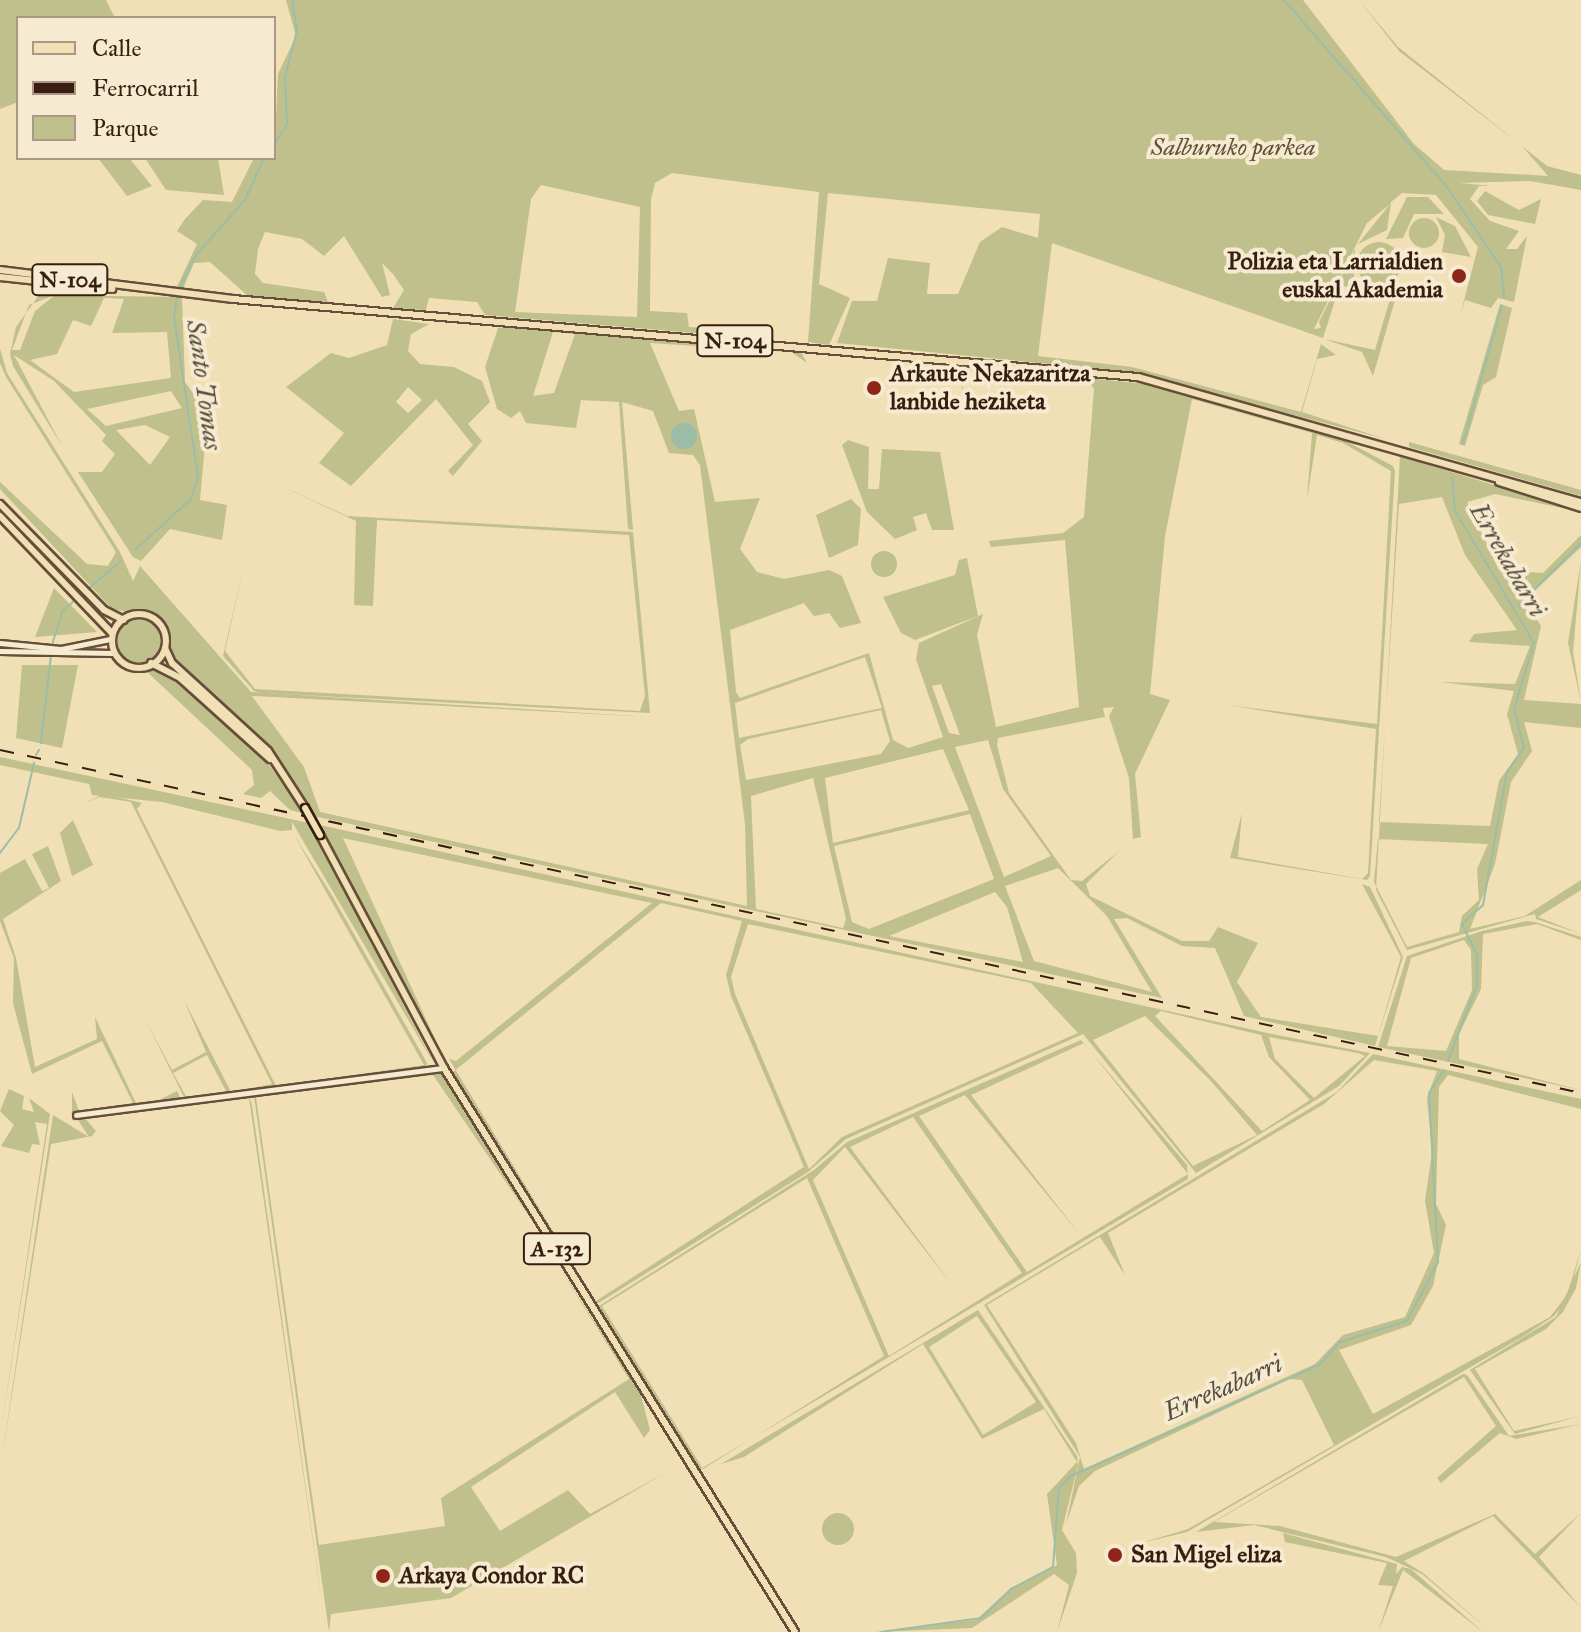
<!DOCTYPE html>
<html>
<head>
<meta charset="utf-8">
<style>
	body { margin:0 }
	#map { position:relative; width:1581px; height:1632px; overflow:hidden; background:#f1dfb6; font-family:"IM FELL Great Primer",serif }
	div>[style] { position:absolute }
	.green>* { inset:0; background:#bfc08b }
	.round { border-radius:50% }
	.water>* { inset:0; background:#9cbda8 }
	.stream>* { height:2px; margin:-1px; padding:0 1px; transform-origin:1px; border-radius:1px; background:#9cbda8 }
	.roads { filter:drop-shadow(2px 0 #664e3a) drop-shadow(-2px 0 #664e3a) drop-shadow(0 2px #664e3a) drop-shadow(0 -2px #664e3a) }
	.tertiary>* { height:5px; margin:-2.5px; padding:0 2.5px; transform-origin:2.5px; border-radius:2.5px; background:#f6ead0 }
	.primary>* { height:6px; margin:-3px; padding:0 3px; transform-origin:3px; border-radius:3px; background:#f1dfb6 }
	.primary>.ring { margin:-3px; padding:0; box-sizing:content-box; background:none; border:6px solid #f1dfb6; border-radius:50% }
	.rail>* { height:2px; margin-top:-1px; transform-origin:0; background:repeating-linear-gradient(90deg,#381e11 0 14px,transparent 0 28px) }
	.bridges { filter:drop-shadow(2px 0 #381e11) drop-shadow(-2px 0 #381e11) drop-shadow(0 2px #381e11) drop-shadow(0 -2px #381e11) }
	.primary-bridge>* { height:6px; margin:-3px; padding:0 3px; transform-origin:3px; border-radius:3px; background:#f1dfb6 }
	.dots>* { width:22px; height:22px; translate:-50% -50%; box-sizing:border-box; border:4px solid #f6ead0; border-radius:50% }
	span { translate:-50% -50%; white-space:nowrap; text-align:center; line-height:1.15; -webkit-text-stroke:8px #f6ead0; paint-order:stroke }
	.shield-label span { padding:2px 6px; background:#f6ead0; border:2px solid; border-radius:6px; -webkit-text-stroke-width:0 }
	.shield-label { font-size:22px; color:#381e11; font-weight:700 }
	.park-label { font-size:24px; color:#604f36; font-style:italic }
	.poi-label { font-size:24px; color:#381e11; font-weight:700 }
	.right { translate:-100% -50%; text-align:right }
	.left { translate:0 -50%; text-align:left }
	.water-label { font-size:26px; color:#564e3e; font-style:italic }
	.legend { position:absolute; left:16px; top:16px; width:260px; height:144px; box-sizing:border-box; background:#f6ead0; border:2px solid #aa9884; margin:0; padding:10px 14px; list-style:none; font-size:24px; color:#381e11 }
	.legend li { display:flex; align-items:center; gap:16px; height:40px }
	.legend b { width:40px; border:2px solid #aa9884 }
</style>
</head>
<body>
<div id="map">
	<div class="green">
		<i style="clip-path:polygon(0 0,106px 0,115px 18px,18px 18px,18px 102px,0 109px)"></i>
		<i style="clip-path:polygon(evenodd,286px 0,1303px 0,1414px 144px,1444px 170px,1548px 176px,1522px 146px,1399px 51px,1359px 0,1398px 47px,1547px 166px,1581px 175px,1581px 190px,1530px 181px,1460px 183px,1492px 186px,1479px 186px,1470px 199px,1490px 221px,1519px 231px,1506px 249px,1517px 249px,1527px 236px,1514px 302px,1498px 298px,1491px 308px,1465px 300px,1460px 316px,1478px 247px,1436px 195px,1402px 193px,1391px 202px,1387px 230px,1358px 244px,1390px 204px,1367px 223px,1314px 329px,1321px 328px,1319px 322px,1355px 249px,1354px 281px,1375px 295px,1340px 285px,1323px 338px,1052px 243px,1038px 356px,1132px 367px,1301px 412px,1321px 344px,1336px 355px,1317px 359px,1302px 412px,1385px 439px,1131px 372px,837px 343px,852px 301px,877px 301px,888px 258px,930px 263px,927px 294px,958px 294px,980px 242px,1002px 227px,1038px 238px,1040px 214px,828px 193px,819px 284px,850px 298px,829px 345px,808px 342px,819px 192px,672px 173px,655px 183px,651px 199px,650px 311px,687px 313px,689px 327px,764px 332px,764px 339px,485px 315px,477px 302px,429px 298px,426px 310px,393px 308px,404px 290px,393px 274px,382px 263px,390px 295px,382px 297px,344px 236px,324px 256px,302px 239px,265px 232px,258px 249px,255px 274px,263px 283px,324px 292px,328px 302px,249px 297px,210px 262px,194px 263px,182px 291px,176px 289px,197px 244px,177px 231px,185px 219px,203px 200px,232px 202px,254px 158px,274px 158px,278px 74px,296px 36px,286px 0,541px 185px,640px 207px,637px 317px,515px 312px,531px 199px,541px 185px)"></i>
		<i style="clip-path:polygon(98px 158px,129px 158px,152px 186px,127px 196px)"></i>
		<i style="clip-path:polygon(145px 158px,218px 158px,224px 195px,166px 190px)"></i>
		<i style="clip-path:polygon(1485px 191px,1519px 210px,1541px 199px,1535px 224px,1488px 215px,1477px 201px)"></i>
		<i style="clip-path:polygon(1407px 197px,1428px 197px,1444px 214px,1414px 214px,1403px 238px,1386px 239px)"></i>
		<i style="clip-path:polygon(1436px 217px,1455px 226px,1471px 257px,1442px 252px,1445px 235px)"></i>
		<i class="round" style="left:1409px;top:218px;width:30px;height:30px"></i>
		<i class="round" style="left:1357px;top:242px;width:44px;height:44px"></i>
		<i style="clip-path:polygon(1384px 292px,1395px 300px,1373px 376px,1362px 352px,1324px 339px,1375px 350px,1390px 299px)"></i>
		<i style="clip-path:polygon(evenodd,39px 295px,182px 297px,185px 382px,197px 399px,209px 400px,200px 500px,227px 505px,222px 540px,170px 529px,141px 561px,133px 557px,78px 472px,102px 472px,115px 454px,102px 441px,106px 435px,54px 381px,14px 355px,62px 446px,13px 366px,10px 354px,16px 327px,39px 295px,55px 295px,35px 311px,20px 350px,12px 350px,29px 305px,55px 295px,39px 295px,104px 298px,124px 299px,112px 333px,167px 332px,171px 378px,74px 392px,30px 360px,57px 354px,73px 320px,91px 326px,104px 298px,39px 295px,171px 391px,182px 408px,106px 426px,87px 409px,171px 391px,39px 295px,145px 425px,170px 437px,150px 465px,116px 430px,145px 425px)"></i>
		<i style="clip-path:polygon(1500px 304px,1512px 308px,1496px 377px,1483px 385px,1465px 446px,1459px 444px)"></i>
		<i style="clip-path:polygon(evenodd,393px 319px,429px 324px,411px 334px,408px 351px,420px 364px,454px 367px,482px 381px,490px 402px,468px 424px,482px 441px,453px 476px,448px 471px,473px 445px,436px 399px,351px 486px,319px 463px,344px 433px,286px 387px,331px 353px,349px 358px,387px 345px,393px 319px,408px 387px,422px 400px,408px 413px,396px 402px,408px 387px)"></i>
		<i style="clip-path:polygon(evenodd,515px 327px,801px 352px,807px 363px,791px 352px,650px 343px,679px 411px,694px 409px,715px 502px,760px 498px,740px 549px,757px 572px,784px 579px,829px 570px,842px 576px,861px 623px,840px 628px,829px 613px,814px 616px,804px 603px,730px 630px,736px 692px,740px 698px,869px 653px,893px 740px,908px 748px,943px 737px,916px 659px,919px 643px,983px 614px,977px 635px,996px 727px,1079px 707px,1065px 540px,991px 547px,989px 541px,1063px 533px,1084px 517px,1094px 389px,1088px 380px,967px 370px,961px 373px,964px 395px,958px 370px,921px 361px,1156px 385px,1344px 440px,1393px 466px,1395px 471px,1370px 876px,1367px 880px,1230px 858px,1242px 813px,1238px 857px,1362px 879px,1368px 873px,1376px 729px,1227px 705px,1377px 724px,1391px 471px,1343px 443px,1317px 435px,1307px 500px,1312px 433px,1192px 399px,1165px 536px,1150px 694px,1170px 700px,1135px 774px,1141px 837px,1133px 839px,1129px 778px,1109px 716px,1114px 707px,1103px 708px,1105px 717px,998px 738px,997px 745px,1009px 793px,1071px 880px,1082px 881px,1118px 852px,1086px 884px,1090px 896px,1182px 941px,1209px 941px,1218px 927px,1258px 943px,1237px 982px,1261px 1017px,1378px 1036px,1401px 957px,1362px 884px,1370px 887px,1403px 957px,1375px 1046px,1244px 1016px,1215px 948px,1182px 946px,1127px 918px,1114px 919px,1162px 998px,318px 817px,290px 810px,270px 791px,261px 798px,243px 794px,254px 785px,252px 770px,145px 670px,168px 672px,205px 702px,262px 755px,301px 809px,311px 810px,261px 738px,175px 662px,163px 619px,112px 609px,0 489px,0 482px,87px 564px,108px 566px,116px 552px,6px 377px,0 363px,0 349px,7px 373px,120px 552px,133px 581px,140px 566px,251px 692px,650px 717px,252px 696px,304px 767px,320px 812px,747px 906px,745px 824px,700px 465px,693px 455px,669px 453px,653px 411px,622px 402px,633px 530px,628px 529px,619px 402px,581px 400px,576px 428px,526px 423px,520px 411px,511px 418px,497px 409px,485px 367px,498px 328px,515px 327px,553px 332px,575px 334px,554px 393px,533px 396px,553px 332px,515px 327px,865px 657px,882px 708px,739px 738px,735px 703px,865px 657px,515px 327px,941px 684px,960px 735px,949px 733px,932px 686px,941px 684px,515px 327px,881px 710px,890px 741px,881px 754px,746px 780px,740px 745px,748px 739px,881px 710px,515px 327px,988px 740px,1003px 789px,1051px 856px,1004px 877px,955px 747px,988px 740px,515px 327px,943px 749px,969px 810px,833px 843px,825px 778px,943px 749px,515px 327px,813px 778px,846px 919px,843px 928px,756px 909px,751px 796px,813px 778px,515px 327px,970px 814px,994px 879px,869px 929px,852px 922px,834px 846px,970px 814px,515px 327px,1058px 868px,1107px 916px,1152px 992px,1034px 961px,1005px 886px,1058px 868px,515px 327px,995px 892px,1007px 907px,1023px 962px,889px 936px,995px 892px)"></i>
		<i style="clip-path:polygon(848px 440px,869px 447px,868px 489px,879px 489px,882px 449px,940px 452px,954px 530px,932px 530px,926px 513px,913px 517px,917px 530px,895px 539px,867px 512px,842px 445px)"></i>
		<i style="clip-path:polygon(1409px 442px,1581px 490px,1581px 496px,1409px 447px)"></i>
		<i style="clip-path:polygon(evenodd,1400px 456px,1581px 512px,1495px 494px,1467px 502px,1499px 570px,1543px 573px,1581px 535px,1581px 547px,1525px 600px,1541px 626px,1524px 700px,1581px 704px,1581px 728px,1524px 722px,1532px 751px,1511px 782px,1495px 864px,1470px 929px,1525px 916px,1581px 880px,1581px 890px,1538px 917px,1581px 934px,1536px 919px,1535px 914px,1407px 950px,1376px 890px,1400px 456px,1442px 497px,1465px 555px,1517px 630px,1474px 634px,1469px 642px,1530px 646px,1515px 684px,1440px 682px,1514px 691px,1507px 714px,1518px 754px,1499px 781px,1490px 826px,1379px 822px,1399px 504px,1442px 497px,1400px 456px,1378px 839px,1488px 844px,1477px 869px,1479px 900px,1462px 916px,1459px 932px,1407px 947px,1374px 882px,1378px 839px)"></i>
		<i style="clip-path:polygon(266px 479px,347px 516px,633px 532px,650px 713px,261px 693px,254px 691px,223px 656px,244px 565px,225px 651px,255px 689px,640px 711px,645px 696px,629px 535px,377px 520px,373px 606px,354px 605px,356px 521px)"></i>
		<i style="clip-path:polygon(851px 499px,861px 509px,858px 545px,829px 558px,816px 515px)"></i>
		<i class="round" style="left:871px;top:551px;width:26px;height:26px"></i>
		<i style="clip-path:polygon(967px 558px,978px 616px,915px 640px,901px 633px,883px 597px,955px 575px,959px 560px)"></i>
		<i style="clip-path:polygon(1581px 561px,1573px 652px,1581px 702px,1568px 643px)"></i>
		<i style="clip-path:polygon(54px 588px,96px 631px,97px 632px,35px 637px)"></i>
		<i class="round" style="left:117px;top:619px;width:44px;height:44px"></i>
		<i style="clip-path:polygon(22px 665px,78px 665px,62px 748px,16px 738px)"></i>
		<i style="clip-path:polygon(0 757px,309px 823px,433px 1062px,292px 822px,292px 830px,280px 831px,162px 802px,92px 795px,89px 784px,0 765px)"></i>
		<i style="clip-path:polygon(evenodd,102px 795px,112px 796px,142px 803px,137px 809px,276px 1086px,424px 1065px,294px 835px,333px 897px,427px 1063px,426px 1069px,185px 1099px,145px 1019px,172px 1070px,206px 1052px,184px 1000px,231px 1092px,272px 1084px,131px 802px,100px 797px,84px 803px,102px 795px,207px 1055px,226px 1091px,187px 1098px,173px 1073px,207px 1055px)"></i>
		<i style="clip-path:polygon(73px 820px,93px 865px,72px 876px,60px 833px)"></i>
		<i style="clip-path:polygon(evenodd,320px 825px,1277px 1035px,1370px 1053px,1339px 1086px,1196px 1173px,1083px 1034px,846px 1139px,808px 1172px,597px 1304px,449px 1059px,456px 1061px,652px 903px,343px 838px,446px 1063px,320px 825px,661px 903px,742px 921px,726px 975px,731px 996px,804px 1167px,596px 1301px,453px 1072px,661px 903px,320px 825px,748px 924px,1031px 983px,1078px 1033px,842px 1137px,809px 1169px,735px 994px,731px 977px,748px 924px,320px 825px,1161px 1011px,1261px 1035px,1269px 1057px,1310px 1100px,1262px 1131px,1155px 1016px,1161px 1011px,320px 825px,1145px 1016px,1211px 1081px,1257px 1135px,1193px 1166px,1093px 1040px,1145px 1016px,320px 825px,1269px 1037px,1358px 1053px,1365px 1056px,1314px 1098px,1275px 1059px,1269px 1037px)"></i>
		<i style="clip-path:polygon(48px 846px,61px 881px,3px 919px,16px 958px,35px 1067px,97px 1039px,95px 1017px,136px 1103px,157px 1101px,177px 1091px,142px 1018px,179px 1095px,179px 1100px,72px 1112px,72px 1092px,79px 1111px,133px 1103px,102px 1041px,32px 1074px,13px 1003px,14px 958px,0 921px,0 873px,25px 859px,42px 891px,49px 888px,32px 854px)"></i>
		<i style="clip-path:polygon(evenodd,1527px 921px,1535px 922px,1581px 937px,1581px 940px,1537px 924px,1483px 934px,1481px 989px,1459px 1034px,1459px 1059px,1581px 1090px,1378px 1047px,1407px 956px,1482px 931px,1527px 921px,1464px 940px,1471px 950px,1472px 990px,1446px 1051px,1387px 1046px,1411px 958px,1464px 940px)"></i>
		<i style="clip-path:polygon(evenodd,1081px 1040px,1187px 1165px,1188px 1179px,699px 1470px,599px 1306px,814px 1170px,847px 1142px,1081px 1040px,1084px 1043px,1188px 1174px,1027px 1272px,919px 1116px,965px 1095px,1081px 1236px,971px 1095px,1084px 1043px,1081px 1040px,913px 1117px,1022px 1273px,889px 1356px,813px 1180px,845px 1147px,952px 1285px,850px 1147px,913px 1117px,1081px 1040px,807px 1178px,884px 1356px,703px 1469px,602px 1306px,807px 1178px)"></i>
		<i style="clip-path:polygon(evenodd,1373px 1054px,1581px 1099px,1581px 1109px,1448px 1075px,1439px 1087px,1436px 1204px,1446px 1225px,1433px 1286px,1411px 1325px,1339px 1350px,1373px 1414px,1550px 1317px,1567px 1295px,1581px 1249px,1572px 1285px,1562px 1306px,1554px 1316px,1524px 1336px,1187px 1532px,1141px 1543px,1188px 1529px,1334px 1445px,1302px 1380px,1289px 1379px,1095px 1471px,1079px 1486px,1066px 1524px,1080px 1457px,984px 1305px,1337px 1092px,1373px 1054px,1374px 1060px,1437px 1071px,1427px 1098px,1432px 1152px,1425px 1201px,1434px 1253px,1405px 1317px,1343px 1335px,1315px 1364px,1084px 1469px,1076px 1443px,987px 1305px,1100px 1237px,1125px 1275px,1108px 1233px,1324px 1104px,1374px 1060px)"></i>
		<i style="clip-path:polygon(423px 1074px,442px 1074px,552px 1250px,433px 1075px,256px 1097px,319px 1545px,445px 1526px,441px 1498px,629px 1379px,559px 1267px,640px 1392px,650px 1430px,644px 1438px,615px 1392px,471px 1487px,500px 1531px,568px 1490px,590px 1514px,665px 1473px,451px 1598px,331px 1614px,329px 1632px,254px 1096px)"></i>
		<i style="clip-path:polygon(9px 1089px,24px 1096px,22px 1109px,34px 1112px,29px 1098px,50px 1114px,0 1438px,47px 1124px,35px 1122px,40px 1145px,32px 1144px,29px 1153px,1px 1146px,14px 1125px,0 1111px)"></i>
		<i style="clip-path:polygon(249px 1096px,252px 1105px,326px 1632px,249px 1098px,84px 1117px,96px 1131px,92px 1136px,51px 1144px,0 1471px,53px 1115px,89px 1137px,76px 1117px)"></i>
		<i style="clip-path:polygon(1581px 1262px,1576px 1288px,1563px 1312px,1546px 1329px,1475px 1369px,1514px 1431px,1581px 1416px,1515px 1434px,1470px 1370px,1556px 1317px)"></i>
		<i style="clip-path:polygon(evenodd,978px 1310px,1077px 1456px,1078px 1465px,1062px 1530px,1076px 1553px,1077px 1573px,1057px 1632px,1069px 1585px,1054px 1574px,972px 1628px,875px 1632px,976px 1620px,1009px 1590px,1057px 1565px,1047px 1494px,1077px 1462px,1044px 1409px,982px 1439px,923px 1344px,744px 1457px,721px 1464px,978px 1310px,977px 1316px,1036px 1402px,983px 1435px,929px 1347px,977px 1316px)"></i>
		<i style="clip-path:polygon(1463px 1374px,1467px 1375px,1509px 1436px,1581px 1424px,1516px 1439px,1500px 1433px,1441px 1483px,1437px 1478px,1496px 1426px,1464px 1377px,1214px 1522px,1280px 1526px,1396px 1557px,1495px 1514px,1535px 1554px,1581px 1513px,1539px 1557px,1581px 1608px,1493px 1516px,1404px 1561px,1423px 1573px,1491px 1632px,1422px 1574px,1386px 1557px,1254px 1525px,1196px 1532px)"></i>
		<i class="round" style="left:822px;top:1513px;width:32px;height:32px"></i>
		<i style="clip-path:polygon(1283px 1533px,1397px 1564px,1396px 1574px,1402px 1567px,1411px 1569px,1483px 1632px,1403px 1570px,1378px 1632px,1393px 1586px,1378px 1585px,1387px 1563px,1285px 1542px)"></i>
	</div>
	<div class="water">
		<i class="round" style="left:671px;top:423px;width:26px;height:26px"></i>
	</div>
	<div class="stream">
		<i style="left:1284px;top:0;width:240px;rotate:48.9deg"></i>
		<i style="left:274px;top:145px;width:25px;rotate:-58deg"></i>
		<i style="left:287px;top:124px;width:47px;rotate:-92.4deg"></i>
		<i style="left:285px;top:77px;width:48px;rotate:-75.4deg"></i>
		<i style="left:297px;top:31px;width:31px;rotate:-99deg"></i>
		<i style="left:1444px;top:183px;width:102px;rotate:55.8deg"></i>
		<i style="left:1501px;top:267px;width:31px;rotate:84deg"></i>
		<i style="left:179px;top:289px;width:37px;rotate:-64deg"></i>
		<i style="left:195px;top:256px;width:75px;rotate:-48.2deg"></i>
		<i style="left:245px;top:200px;width:46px;rotate:-65.7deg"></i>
		<i style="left:1463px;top:443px;width:143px;rotate:-74.2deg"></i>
		<i style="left:136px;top:549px;width:74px;rotate:-42.3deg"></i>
		<i style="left:191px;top:499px;width:24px;rotate:-73deg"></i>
		<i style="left:198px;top:476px;width:160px;rotate:-98.6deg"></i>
		<i style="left:174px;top:318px;width:21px;rotate:-82deg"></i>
		<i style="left:81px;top:595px;width:52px;rotate:-40.4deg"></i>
		<i style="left:1518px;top:606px;width:89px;rotate:-45deg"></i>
		<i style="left:52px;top:645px;width:34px;rotate:-73deg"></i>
		<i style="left:62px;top:612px;width:19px;rotate:-43deg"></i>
		<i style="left:41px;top:743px;width:89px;rotate:-83.5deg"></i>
		<i style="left:36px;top:755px;width:6px;rotate:-59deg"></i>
		<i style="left:0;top:853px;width:31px;rotate:-53deg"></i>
		<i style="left:19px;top:828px;width:67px;rotate:-77deg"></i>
		<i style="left:1448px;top:1061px;width:81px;rotate:-69.1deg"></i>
		<i style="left:1477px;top:985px;width:31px;rotate:-90deg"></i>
		<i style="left:1477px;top:954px;width:34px;rotate:-117deg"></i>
		<i style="left:1462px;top:924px;width:28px;rotate:-42deg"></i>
		<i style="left:1483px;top:905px;width:135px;rotate:-79.8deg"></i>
		<i style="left:1507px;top:772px;width:29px;rotate:-55deg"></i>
		<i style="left:1524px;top:748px;width:40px;rotate:-104.4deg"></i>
		<i style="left:1514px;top:709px;width:69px;rotate:-73.1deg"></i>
		<i style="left:1534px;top:643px;width:154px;rotate:-120.9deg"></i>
		<i style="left:1455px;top:511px;width:33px;rotate:-95deg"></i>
		<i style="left:881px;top:1632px;width:101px;rotate:-8deg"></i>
		<i style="left:981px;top:1618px;width:42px;rotate:-44deg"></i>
		<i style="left:1011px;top:1589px;width:47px;rotate:-27.6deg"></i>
		<i style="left:1053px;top:1567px;width:79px;rotate:-85.7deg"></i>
		<i style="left:1059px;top:1488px;width:17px;rotate:-45deg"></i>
		<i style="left:1071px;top:1476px;width:272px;rotate:-24.1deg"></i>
		<i style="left:1319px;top:1365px;width:31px;rotate:-48deg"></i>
		<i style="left:1340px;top:1342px;width:70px;rotate:-17.4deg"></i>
		<i style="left:1407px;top:1321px;width:67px;rotate:-62.3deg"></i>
		<i style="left:1438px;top:1262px;width:169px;rotate:-93deg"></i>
		<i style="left:1429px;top:1093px;width:27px;rotate:-57deg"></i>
	</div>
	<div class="roads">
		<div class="tertiary">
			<i style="left:0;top:643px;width:61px;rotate:5.6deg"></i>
			<i style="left:61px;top:649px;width:50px;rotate:-11.5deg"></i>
			<i style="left:0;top:651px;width:113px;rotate:1deg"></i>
			<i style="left:76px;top:1115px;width:371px;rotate:-7.3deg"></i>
		</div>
		<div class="primary">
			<i style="left:0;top:270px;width:235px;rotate:7.1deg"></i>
			<i style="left:233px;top:299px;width:908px;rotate:4.93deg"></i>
			<i style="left:1138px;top:377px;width:460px;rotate:15.8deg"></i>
			<i style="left:0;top:277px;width:113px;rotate:6.1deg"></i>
			<i style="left:1499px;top:482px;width:86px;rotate:17.6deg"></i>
			<i style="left:0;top:504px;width:148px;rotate:45.5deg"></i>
			<i style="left:104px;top:610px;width:22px;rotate:27deg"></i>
			<i style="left:0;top:516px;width:162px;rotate:46.3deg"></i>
			<i class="ring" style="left:112px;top:614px;width:48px;height:48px"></i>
			<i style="left:165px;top:648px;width:17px;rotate:65deg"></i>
			<i style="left:172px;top:663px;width:130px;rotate:42.5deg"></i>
			<i style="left:268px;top:751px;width:68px;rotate:57deg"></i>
			<i style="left:151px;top:663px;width:33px;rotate:27deg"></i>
			<i style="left:180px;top:678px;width:121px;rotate:42deg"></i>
			<i style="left:320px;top:835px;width:264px;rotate:62deg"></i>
			<i style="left:444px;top:1068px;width:664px;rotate:58.1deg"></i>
		</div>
	</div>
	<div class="rail">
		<i style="left:0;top:750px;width:1618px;rotate:12.24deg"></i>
	</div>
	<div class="bridges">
		<div class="primary-bridge">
			<i style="left:305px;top:808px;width:31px;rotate:61deg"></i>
		</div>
	</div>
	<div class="dots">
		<i style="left:1459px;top:276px;background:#8f2418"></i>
		<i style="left:874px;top:388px;background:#8f2418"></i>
		<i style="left:1115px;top:1555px;background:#8f2418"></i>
		<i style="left:383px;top:1576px;background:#8f2418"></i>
	</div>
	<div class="shield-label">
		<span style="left:70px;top:280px">N-104</span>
		<span style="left:735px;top:341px">N-104</span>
		<span style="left:557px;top:1249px">A-132</span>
	</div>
	<div class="park-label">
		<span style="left:1233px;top:148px">Salburuko parkea</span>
	</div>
	<div class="poi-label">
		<span class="right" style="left:1443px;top:276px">Polizia eta Larrialdien<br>euskal Akademia</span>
		<span class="left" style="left:890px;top:388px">Arkaute Nekazaritza<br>lanbide heziketa</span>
		<span class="left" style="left:1131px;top:1555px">San Migel eliza</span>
		<span class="left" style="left:399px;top:1576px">Arkaya Condor RC</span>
	</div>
	<div class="water-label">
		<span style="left:204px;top:385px;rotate:82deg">Santo Tomas</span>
		<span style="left:1508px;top:560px;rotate:60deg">Errekabarri</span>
		<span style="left:1223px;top:1388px;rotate:-24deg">Errekabarri</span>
	</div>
	<ul class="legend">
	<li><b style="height:10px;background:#f1dfb6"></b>Calle</li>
	<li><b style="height:10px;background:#381e11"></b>Ferrocarril</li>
	<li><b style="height:22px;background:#bfc08b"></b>Parque</li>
	</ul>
</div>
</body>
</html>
